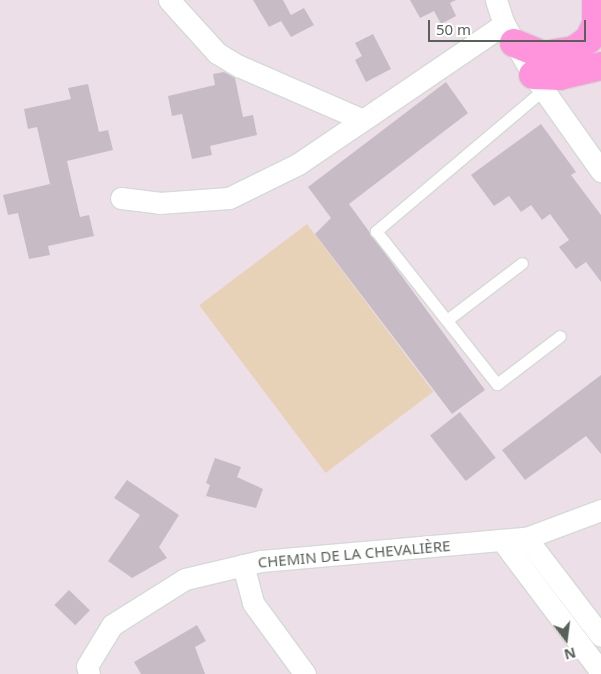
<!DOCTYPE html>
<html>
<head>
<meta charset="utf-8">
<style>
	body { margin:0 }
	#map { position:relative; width:601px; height:674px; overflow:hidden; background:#eddfe8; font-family:"Noto Sans",sans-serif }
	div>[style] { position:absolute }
	.green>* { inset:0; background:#e7d2b8; transform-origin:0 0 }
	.building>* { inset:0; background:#c7bcc5; transform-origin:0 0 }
	.roads { filter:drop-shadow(1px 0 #d2dbd4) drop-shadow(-1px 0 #d2dbd4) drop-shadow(0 1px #d2dbd4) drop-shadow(0 -1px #d2dbd4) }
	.service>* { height:11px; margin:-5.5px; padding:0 5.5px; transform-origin:5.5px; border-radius:5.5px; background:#fff }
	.minor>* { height:21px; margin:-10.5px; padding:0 10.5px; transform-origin:10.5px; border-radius:10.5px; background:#fff }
	.trunk>* { height:28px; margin:-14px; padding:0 14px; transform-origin:14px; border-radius:14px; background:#ff93dc }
	span { translate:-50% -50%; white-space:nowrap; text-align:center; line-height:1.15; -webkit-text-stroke:5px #fff; paint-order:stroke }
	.street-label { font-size:15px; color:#586259 }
	.north { position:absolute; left:541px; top:614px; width:50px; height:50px; -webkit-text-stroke:4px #fff; paint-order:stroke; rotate:165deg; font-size:14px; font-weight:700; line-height:20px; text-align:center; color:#586259 }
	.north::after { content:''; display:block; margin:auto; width:18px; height:22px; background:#586259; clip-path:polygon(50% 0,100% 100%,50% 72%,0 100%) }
	.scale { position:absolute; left:428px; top:20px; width:158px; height:22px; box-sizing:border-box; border:2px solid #586259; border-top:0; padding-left:6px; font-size:15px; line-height:18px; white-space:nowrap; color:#586259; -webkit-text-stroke:4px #fff; paint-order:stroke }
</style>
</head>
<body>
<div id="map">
	<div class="green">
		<i style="left:307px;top:224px;width:210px;height:135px;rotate:53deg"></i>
	</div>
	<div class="building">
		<i style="clip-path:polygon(253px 0,283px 0,291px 15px,304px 8px,314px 25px,291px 37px,281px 21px,269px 27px)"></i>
		<i style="clip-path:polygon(410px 0,456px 0,450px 3px,456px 16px,441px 24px,434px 11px,420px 18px)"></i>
		<i style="clip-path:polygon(373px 34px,391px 69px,366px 82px,355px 60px,362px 56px,355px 43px)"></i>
		<i style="clip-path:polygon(224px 72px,235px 78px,243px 117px,253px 115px,257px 135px,210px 146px,212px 155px,192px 159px,182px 114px,172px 116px,168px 96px,215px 85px,213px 74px)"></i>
		<i style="clip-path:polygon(446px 82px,468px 113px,349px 204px,485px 390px,452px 414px,315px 234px,331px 218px,308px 187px)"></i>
		<i style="clip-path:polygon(88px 84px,99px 132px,108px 130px,113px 150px,67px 161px,80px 217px,89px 215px,94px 236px,48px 246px,50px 255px,29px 259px,18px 213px,8px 215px,3px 195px,50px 184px,37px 127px,28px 129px,24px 109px,71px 99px,68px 88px)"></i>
		<i style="clip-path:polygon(541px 124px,576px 172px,571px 175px,601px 215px,601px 282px,586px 262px,576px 269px,559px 247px,569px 240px,550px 214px,542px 220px,531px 205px,521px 212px,509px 196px,494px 206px,471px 175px)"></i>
		<i style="clip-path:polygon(601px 375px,601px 454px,586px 436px,525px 480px,502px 450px)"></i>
		<i style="left:460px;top:412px;width:58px;height:38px;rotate:52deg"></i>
		<i style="clip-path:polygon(215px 458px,241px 467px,237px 477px,263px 489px,256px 508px,206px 496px,210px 485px,206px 483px)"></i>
		<i style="clip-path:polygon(127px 480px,179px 515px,159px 547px,167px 558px,132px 578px,108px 561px,140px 515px,114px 498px)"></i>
		<i style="left:69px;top:590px;width:29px;height:21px;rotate:44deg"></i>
		<i style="clip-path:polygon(197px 625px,206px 641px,195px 647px,205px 674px,141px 674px,134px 662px)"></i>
	</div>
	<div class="roads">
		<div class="service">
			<i style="left:543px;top:90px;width:219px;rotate:139.8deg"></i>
			<i style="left:376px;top:231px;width:195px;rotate:51.7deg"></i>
			<i style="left:497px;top:384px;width:79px;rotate:-37.3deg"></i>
			<i style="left:447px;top:320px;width:94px;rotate:-37.2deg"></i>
		</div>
		<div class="minor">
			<i style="left:169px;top:0;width:72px;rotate:47.8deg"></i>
			<i style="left:217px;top:53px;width:26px;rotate:31deg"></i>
			<i style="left:239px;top:66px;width:135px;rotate:23.5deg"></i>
			<i style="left:363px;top:120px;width:171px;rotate:-34.2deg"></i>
			<i style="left:496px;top:0;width:25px;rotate:72deg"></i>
			<i style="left:504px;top:24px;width:59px;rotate:60.4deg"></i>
			<i style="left:533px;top:75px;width:118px;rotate:54.7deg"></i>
			<i style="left:121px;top:198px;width:38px;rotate:7deg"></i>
			<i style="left:159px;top:203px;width:70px;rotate:-4.1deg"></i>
			<i style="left:229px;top:198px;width:77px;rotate:-26.2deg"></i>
			<i style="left:298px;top:164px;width:78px;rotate:-34.1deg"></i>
			<i style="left:526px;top:538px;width:123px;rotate:52.6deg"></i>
			<i style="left:503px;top:542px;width:163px;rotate:53deg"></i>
			<i style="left:243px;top:565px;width:39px;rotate:75deg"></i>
			<i style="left:253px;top:603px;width:88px;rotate:53.8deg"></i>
			<i style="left:89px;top:674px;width:8px;rotate:-104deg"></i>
			<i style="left:87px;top:666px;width:48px;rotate:-58.6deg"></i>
			<i style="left:112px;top:625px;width:86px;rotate:-32.2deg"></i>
			<i style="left:185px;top:579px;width:78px;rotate:-13.3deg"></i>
			<i style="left:261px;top:561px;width:266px;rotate:-5deg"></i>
			<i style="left:526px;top:538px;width:80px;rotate:-20.5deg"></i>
		</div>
		<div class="trunk">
			<i style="left:514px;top:43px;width:31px;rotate:22deg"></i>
			<i style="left:543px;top:55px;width:31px;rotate:-9deg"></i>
			<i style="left:574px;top:50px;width:19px;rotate:-36deg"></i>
			<i style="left:589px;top:39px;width:17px;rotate:-65deg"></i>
			<i style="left:596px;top:24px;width:24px;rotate:-90deg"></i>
			<i style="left:533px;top:75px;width:27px;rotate:2deg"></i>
			<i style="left:560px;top:76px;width:42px;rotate:-13.7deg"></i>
		</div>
	</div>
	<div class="street-label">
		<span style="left:354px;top:554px;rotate:-5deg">CHEMIN DE LA CHEVALIÈRE</span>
	</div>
	<div class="north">N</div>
	<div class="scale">50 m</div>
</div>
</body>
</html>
